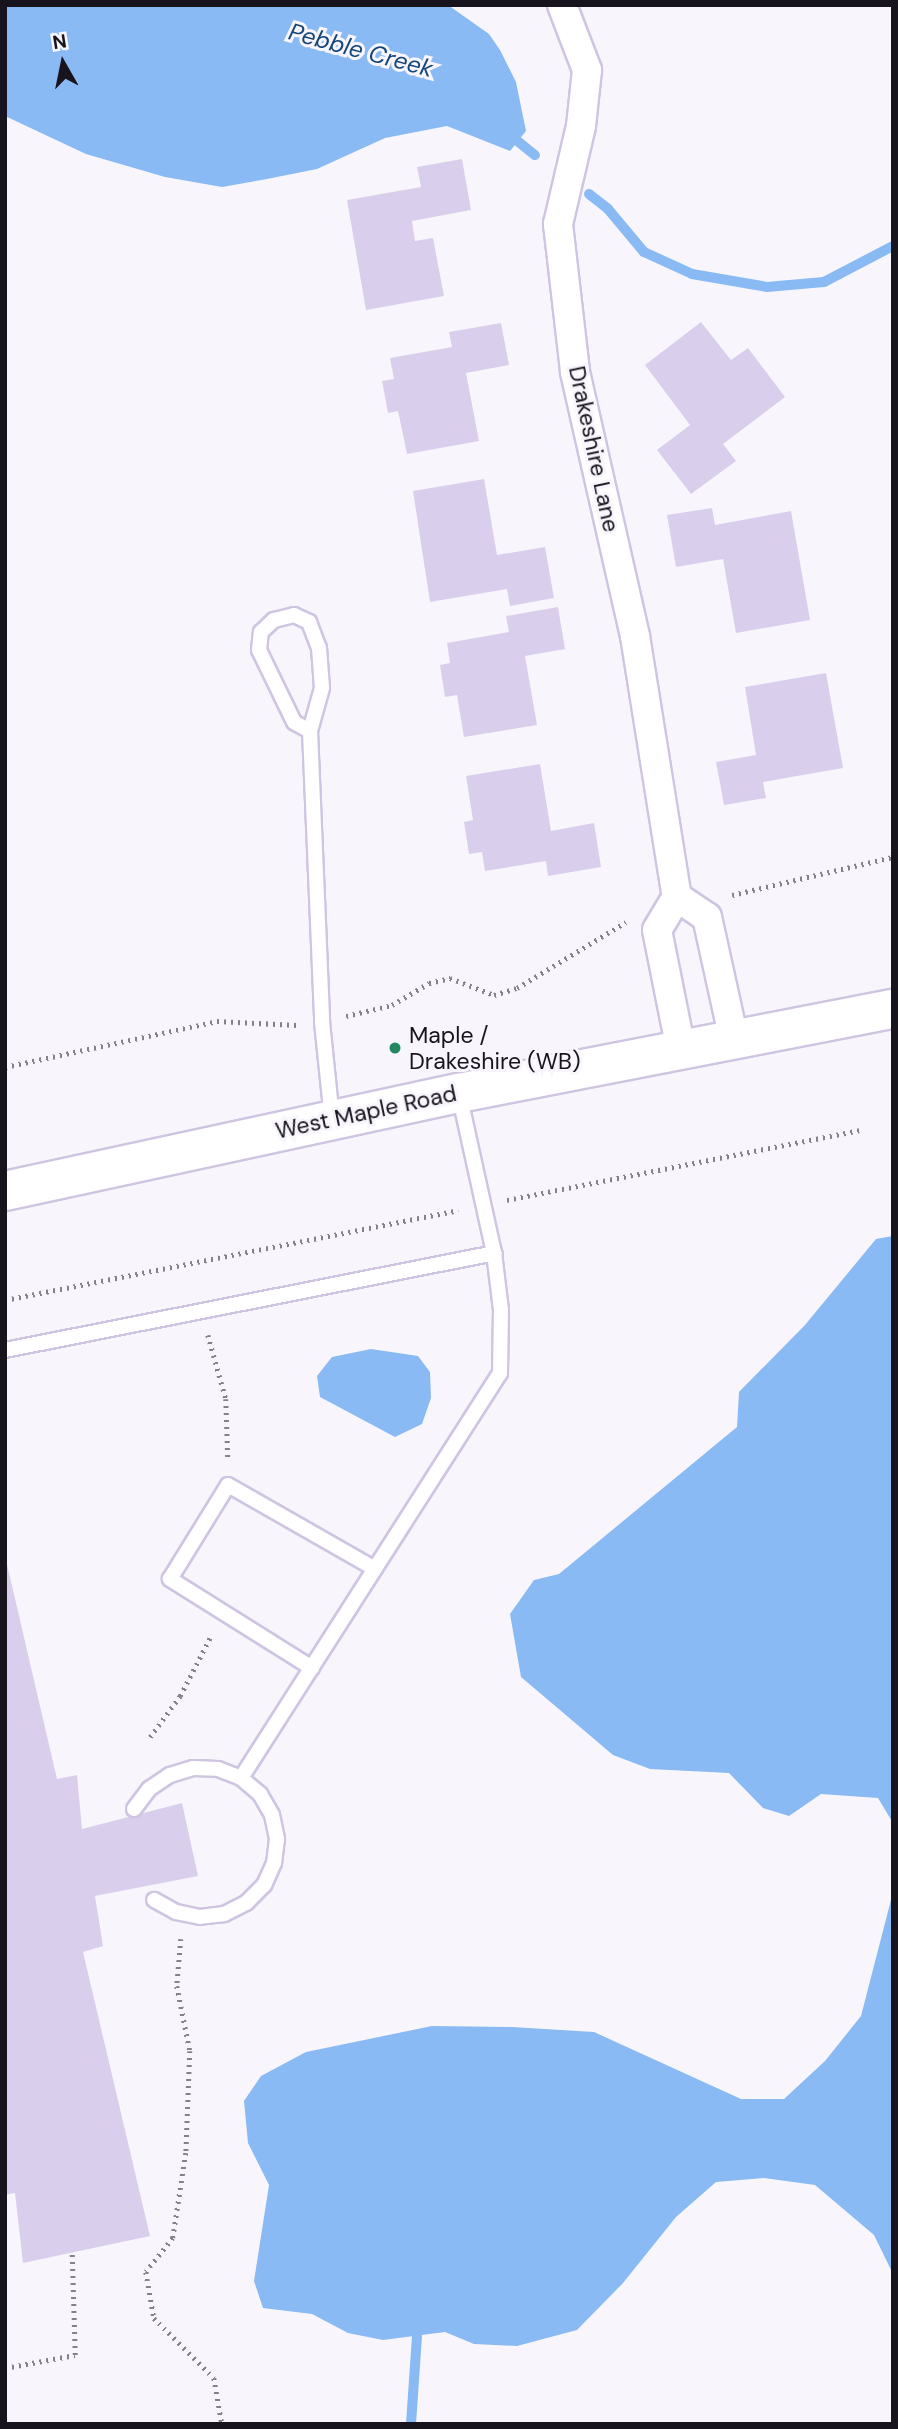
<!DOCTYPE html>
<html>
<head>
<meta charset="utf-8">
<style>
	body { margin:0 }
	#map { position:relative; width:898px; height:2429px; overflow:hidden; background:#f8f6fc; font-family:"DM Sans",sans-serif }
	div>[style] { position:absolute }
	.water>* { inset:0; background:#89baf4 }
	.stream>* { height:10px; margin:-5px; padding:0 5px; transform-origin:5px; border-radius:5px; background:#89baf4 }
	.building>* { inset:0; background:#d9cfec }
	.path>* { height:4.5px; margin-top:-2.25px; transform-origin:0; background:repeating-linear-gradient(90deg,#84818a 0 2px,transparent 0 7px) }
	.roads { filter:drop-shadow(2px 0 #cfc5e2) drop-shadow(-2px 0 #cfc5e2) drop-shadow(0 2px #cfc5e2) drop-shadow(0 -2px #cfc5e2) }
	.lane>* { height:14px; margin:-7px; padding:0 7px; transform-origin:7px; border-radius:7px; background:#fff }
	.street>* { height:28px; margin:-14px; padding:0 14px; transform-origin:14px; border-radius:14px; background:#fff }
	.secondary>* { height:38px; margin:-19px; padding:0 19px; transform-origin:19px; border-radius:19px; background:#fff }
	.dots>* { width:19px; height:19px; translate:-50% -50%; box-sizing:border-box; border:4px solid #f8f6fc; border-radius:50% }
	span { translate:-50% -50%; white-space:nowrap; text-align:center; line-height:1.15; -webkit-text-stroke:6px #f8f6fc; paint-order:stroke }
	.street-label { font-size:23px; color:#17141e }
	.poi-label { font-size:23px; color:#17141e }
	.left { translate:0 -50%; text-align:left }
	.water-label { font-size:24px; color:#15467a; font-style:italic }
	.frame { position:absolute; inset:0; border:7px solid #17141e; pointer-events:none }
	.north { position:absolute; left:28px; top:28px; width:70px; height:70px; -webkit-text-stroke:5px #f8f6fc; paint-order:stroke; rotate:351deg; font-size:19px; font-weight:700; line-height:28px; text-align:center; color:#17141e }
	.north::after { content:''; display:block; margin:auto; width:24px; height:32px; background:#17141e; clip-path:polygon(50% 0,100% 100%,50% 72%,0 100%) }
</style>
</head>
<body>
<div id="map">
	<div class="water">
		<i style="clip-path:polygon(5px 5px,448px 5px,489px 34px,500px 50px,516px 82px,526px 131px,510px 151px,447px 126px,385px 138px,317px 169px,267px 179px,222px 187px,165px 177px,86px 154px,5px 116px)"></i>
		<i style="clip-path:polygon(893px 1236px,893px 1823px,878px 1798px,821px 1794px,789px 1816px,763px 1808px,729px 1773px,650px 1769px,613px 1755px,521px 1677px,510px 1614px,534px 1580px,559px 1574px,737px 1427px,739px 1392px,805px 1325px,876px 1239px)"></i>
		<i style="clip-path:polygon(371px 1349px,418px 1356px,430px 1372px,431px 1398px,422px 1424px,395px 1437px,320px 1397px,317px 1376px,332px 1357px)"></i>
		<i style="clip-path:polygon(893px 1892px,893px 2274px,874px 2235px,815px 2185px,764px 2178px,716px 2182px,676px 2217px,623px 2283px,577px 2330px,517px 2346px,474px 2344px,445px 2332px,383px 2340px,348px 2333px,312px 2314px,263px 2308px,254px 2281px,269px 2185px,248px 2143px,244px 2101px,261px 2076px,306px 2052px,432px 2026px,512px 2027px,594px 2032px,741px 2099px,784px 2099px,825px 2061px,861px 2016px)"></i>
	</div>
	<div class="stream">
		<i style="left:510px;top:135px;width:32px;rotate:39deg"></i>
		<i style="left:589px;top:194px;width:24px;rotate:38deg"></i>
		<i style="left:608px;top:209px;width:56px;rotate:50.1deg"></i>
		<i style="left:644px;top:252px;width:53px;rotate:24.6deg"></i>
		<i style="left:692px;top:274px;width:76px;rotate:9.8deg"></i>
		<i style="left:767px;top:287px;width:57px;rotate:-5deg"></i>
		<i style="left:824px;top:282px;width:78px;rotate:-27.6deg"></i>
		<i style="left:411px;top:2424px;width:88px;rotate:-86.1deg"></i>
	</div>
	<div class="building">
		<i style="clip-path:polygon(462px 159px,471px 210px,412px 221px,415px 241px,433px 238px,444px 296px,366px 310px,347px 200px,421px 187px,417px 167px)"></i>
		<i style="clip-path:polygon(701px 322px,731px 360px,748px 348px,785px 397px,723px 444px,736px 461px,691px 494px,657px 450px,690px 425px,645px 365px)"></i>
		<i style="clip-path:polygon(501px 323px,509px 365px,466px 373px,479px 441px,407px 454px,398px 411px,388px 413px,382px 381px,394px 379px,390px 358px,452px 347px,449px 332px)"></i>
		<i style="clip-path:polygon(484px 479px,497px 555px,545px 547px,554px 598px,510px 606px,507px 589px,430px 602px,413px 491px)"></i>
		<i style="clip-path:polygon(712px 508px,715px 525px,791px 511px,810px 620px,736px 633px,723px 559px,676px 567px,667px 515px)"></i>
		<i style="clip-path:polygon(558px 607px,565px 649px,525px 656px,537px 725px,464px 737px,457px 695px,445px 697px,440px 665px,450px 663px,447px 643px,509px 632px,506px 616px)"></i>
		<i style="clip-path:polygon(826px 673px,843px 768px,763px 782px,766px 798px,724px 805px,716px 762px,756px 755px,745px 687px)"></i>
		<i style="clip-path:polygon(540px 764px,551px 831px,594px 823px,601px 867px,548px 876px,546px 861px,485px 871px,482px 852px,469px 854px,464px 822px,473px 820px,466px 776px)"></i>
		<i style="clip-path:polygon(6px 1560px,57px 1779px,77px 1775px,82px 1829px,182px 1803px,198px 1876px,95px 1896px,103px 1946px,83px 1952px,150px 2236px,23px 2263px,15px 2193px,5px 2195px)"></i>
	</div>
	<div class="path">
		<i style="left:732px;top:895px;width:165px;rotate:-13.3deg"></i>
		<i style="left:346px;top:1016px;width:47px;rotate:-13.4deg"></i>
		<i style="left:392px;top:1005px;width:43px;rotate:-30.7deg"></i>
		<i style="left:429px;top:983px;width:22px;rotate:-13deg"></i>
		<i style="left:450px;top:978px;width:47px;rotate:21.1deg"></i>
		<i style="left:494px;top:995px;width:24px;rotate:-17deg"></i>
		<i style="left:517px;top:988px;width:127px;rotate:-31.2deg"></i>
		<i style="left:5px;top:1067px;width:217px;rotate:-12.2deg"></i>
		<i style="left:217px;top:1021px;width:80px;rotate:2.9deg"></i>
		<i style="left:507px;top:1200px;width:359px;rotate:-11.2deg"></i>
		<i style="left:5px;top:1300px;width:462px;rotate:-11.2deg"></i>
		<i style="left:208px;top:1335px;width:66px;rotate:74.3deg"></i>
		<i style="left:226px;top:1399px;width:61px;rotate:88.1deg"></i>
		<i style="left:150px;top:1737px;width:51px;rotate:-53.8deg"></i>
		<i style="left:180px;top:1696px;width:68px;rotate:-62.7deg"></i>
		<i style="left:181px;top:1939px;width:47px;rotate:94.9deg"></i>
		<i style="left:177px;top:1986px;width:66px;rotate:78.7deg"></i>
		<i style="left:190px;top:2051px;width:102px;rotate:92.2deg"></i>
		<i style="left:186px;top:2153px;width:86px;rotate:98.7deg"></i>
		<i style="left:173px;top:2238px;width:43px;rotate:128.5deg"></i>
		<i style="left:146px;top:2272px;width:47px;rotate:80.1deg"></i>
		<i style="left:154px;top:2318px;width:85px;rotate:45deg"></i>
		<i style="left:214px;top:2378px;width:47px;rotate:80.1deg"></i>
		<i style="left:5px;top:2368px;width:71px;rotate:-10.5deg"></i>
		<i style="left:75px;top:2355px;width:102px;rotate:-91.7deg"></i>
	</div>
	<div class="roads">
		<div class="lane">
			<i style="left:310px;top:731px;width:18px;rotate:-151deg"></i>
			<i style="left:294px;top:722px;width:80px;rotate:-115.9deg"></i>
			<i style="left:259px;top:650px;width:18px;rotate:-84deg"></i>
			<i style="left:261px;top:632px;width:18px;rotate:-43deg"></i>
			<i style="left:274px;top:620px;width:21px;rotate:-14deg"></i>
			<i style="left:294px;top:615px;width:17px;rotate:25deg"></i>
			<i style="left:309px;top:622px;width:28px;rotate:69deg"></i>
			<i style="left:319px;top:648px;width:40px;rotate:85.7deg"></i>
			<i style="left:322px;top:688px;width:45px;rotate:105.6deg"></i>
			<i style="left:310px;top:731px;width:291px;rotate:87.6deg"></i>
			<i style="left:322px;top:1022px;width:98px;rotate:84.1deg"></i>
			<i style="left:5px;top:1350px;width:499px;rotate:-11.2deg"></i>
			<i style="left:494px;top:1253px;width:163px;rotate:-102.4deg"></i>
			<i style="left:312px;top:1668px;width:168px;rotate:-147.9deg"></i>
			<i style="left:170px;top:1579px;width:110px;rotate:-58.3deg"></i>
			<i style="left:228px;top:1485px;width:169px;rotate:29.7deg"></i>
			<i style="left:241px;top:1778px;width:481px;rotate:-57.4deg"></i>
			<i style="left:500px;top:1373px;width:63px;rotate:-89.1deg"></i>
			<i style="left:501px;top:1310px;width:57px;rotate:-97deg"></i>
			<i style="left:134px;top:1809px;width:25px;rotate:-53deg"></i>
			<i style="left:149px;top:1789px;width:25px;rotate:-34deg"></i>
			<i style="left:170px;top:1775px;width:24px;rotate:-17deg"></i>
			<i style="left:193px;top:1768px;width:25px;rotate:2deg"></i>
			<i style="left:218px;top:1769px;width:25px;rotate:21deg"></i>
			<i style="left:241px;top:1778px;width:25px;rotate:40deg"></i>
			<i style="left:260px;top:1794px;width:24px;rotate:60deg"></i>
			<i style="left:272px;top:1815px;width:25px;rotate:78deg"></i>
			<i style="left:277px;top:1839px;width:24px;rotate:97deg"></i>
			<i style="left:274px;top:1863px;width:24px;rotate:114deg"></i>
			<i style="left:264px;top:1885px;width:25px;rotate:135deg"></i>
			<i style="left:246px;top:1903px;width:25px;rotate:153deg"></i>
			<i style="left:224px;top:1914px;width:24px;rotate:173deg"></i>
			<i style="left:200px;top:1917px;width:25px;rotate:-168deg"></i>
			<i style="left:176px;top:1912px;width:25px;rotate:-151deg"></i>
		</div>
		<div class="street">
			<i style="left:562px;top:5px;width:70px;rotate:69deg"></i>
			<i style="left:587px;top:70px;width:56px;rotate:96.1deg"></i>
			<i style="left:581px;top:126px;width:101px;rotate:103.2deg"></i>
			<i style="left:558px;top:224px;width:149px;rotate:83.4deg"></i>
			<i style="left:575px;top:372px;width:271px;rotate:77.2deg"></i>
			<i style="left:635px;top:636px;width:264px;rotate:80.9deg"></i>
			<i style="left:681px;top:1050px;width:122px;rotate:-101.3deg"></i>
			<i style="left:657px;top:930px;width:39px;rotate:-59deg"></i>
			<i style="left:677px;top:897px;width:36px;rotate:34deg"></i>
			<i style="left:707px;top:917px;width:126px;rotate:77.6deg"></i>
		</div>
		<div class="secondary">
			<i style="left:5px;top:1191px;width:464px;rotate:-12.2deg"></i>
			<i style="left:459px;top:1093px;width:442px;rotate:-11deg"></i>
		</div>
	</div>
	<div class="dots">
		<i style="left:395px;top:1048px;background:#238761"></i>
	</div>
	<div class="street-label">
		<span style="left:594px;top:449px;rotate:78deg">Drakeshire Lane</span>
		<span style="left:366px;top:1112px;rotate:-12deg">West Maple Road</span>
	</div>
	<div class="poi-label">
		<span class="left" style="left:409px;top:1048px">Maple /<br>Drakeshire (WB)</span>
	</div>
	<div class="water-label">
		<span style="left:361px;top:50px;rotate:15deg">Pebble Creek</span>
	</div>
	<div class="frame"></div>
	<div class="north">N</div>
</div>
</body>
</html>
